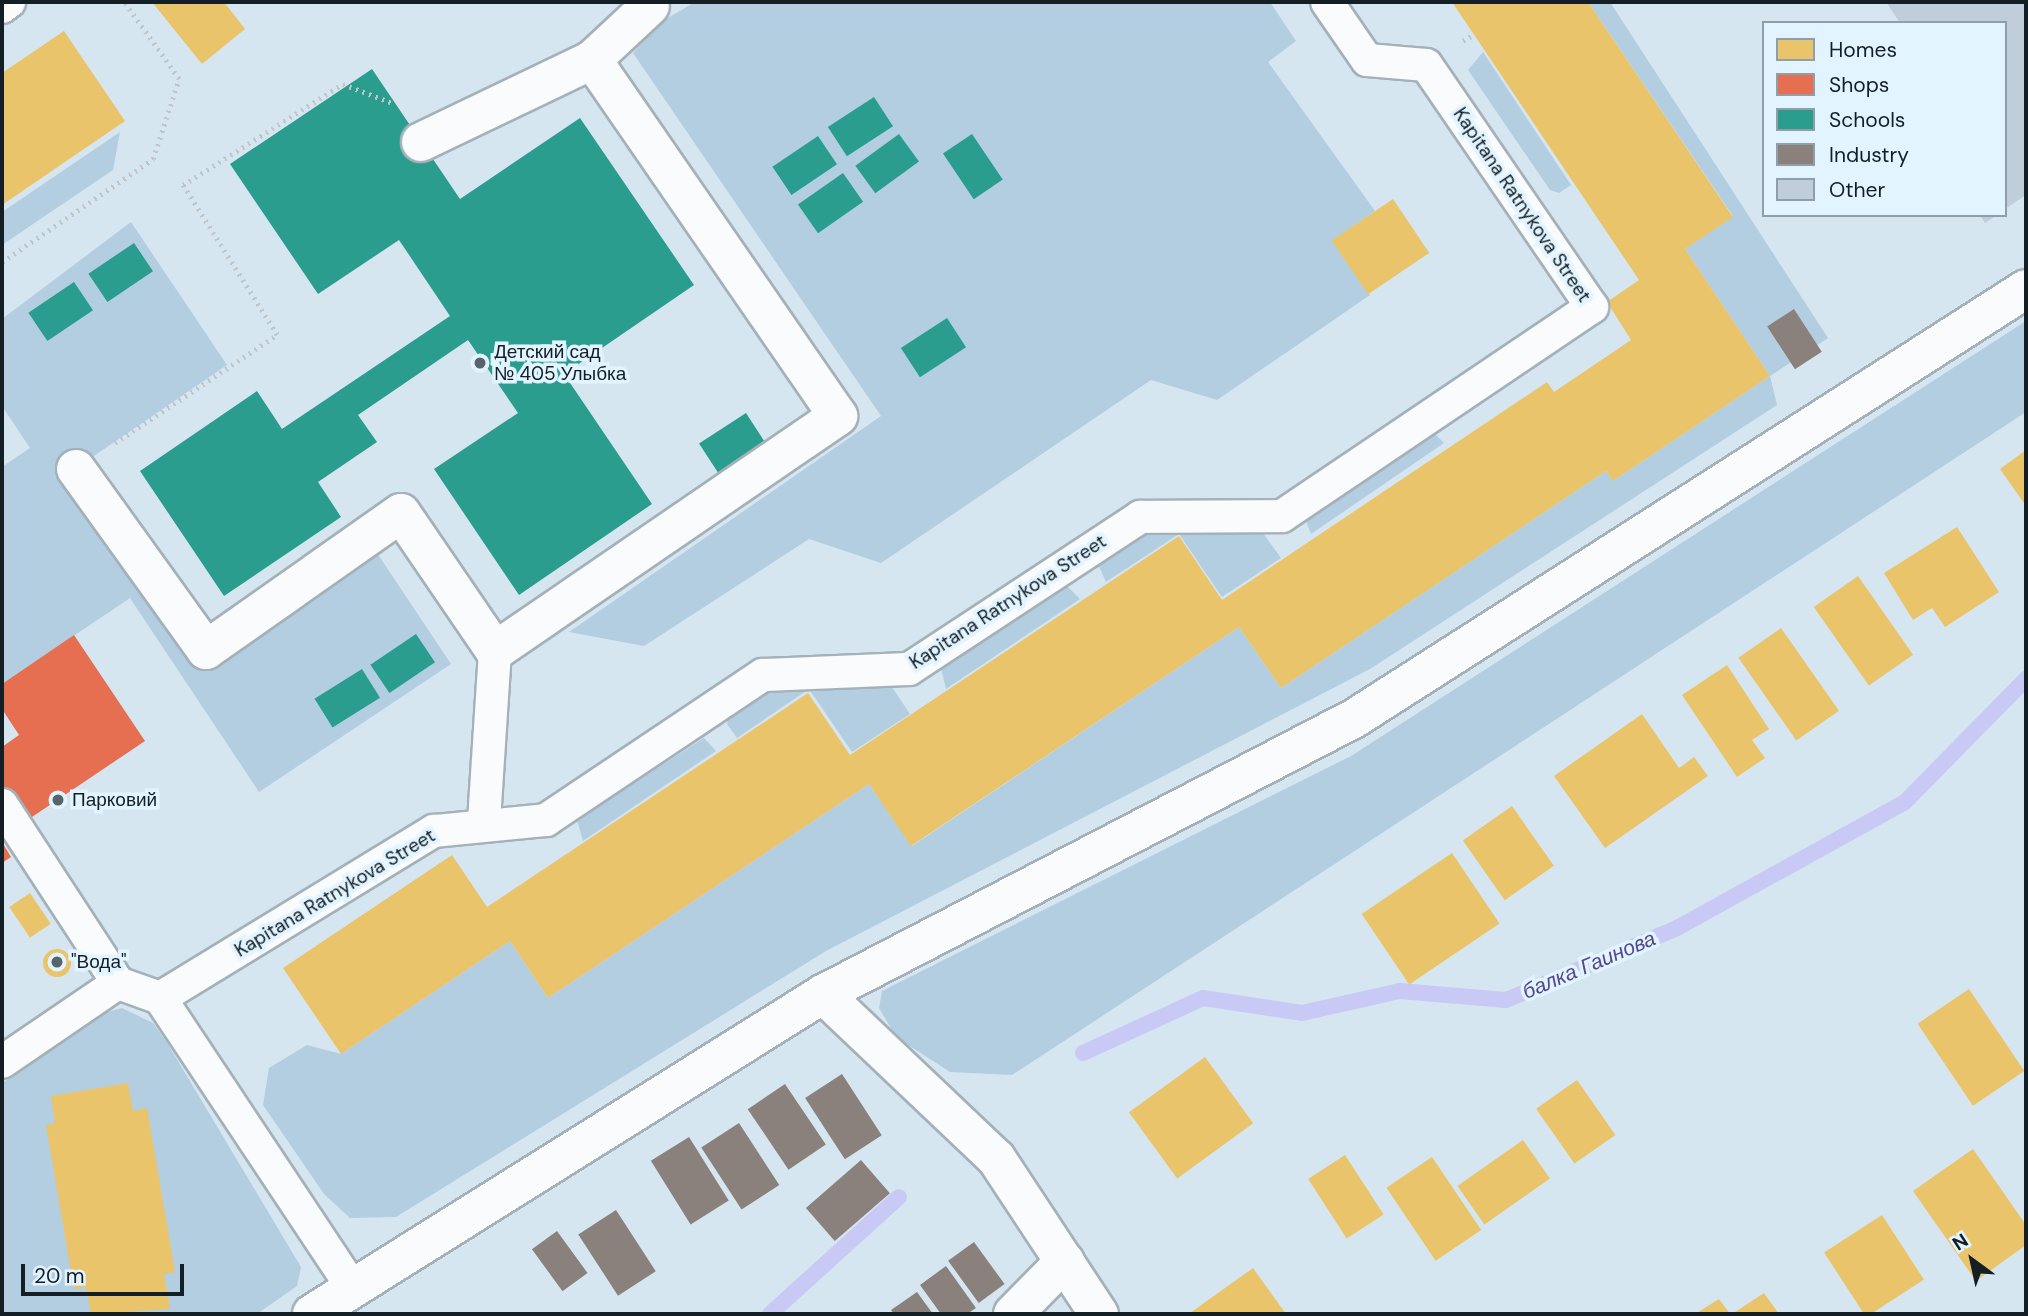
<!DOCTYPE html>
<html>
<head>
<meta charset="utf-8">
<style>
	body { margin:0 }
	#map { position:relative; width:2028px; height:1316px; overflow:hidden; background:#d6e6f0; font-family:"DM Sans",sans-serif }
	div>[style] { position:absolute }
	.green>* { inset:0; background:#b2cee0 }
	.homes>* { inset:0; background:#e9c46a; transform-origin:0 0 }
	.round { border-radius:50% }
	.shops>* { inset:0; background:#e76f51 }
	.schools>* { inset:0; background:#2a9d8f; transform-origin:0 0 }
	.industry>* { inset:0; background:#8a817c; transform-origin:0 0 }
	.stream>* { height:16px; margin:-8px; padding:0 8px; transform-origin:8px; border-radius:8px; background:#c9c9f6 }
	.building>* { inset:0; background:#c0cddb }
	.path>* { height:4.5px; margin-top:-2.25px; transform-origin:0; background:repeating-linear-gradient(90deg,#c0c5c9 0 2px,transparent 0 7px) }
	.roads { filter:drop-shadow(2px 0 #a4b1b8) drop-shadow(-2px 0 #a4b1b8) drop-shadow(0 2px #a4b1b8) drop-shadow(0 -2px #a4b1b8) }
	.lane>* { height:32px; margin:-16px; padding:0 16px; transform-origin:16px; border-radius:16px; background:#f9fbfd }
	.street>* { height:38px; margin:-19px; padding:0 19px; transform-origin:19px; border-radius:19px; background:#f9fbfd }
	.dots>* { width:19px; height:19px; translate:-50% -50%; box-sizing:border-box; border:4px solid #e2f4ff; border-radius:50% }
	span { translate:-50% -50%; white-space:nowrap; text-align:center; line-height:1.15; -webkit-text-stroke:7px #e2f4ff; paint-order:stroke }
	.street-label { font-size:19px; color:#141e25 }
	.poi-label { font-size:19px; color:#141e25 }
	.left { translate:0 -50%; text-align:left }
	.water-label { font-size:21px; color:#54478d; font-style:italic }
	.frame { position:absolute; inset:0; border:4px solid #141e25; pointer-events:none }
	.legend { position:absolute; left:1762px; top:21px; width:245px; height:196px; box-sizing:border-box; background:#e2f4ff; border:2px solid #909ea8; margin:0; padding:9px 12px; list-style:none; font-size:21px; color:#141e25 }
	.legend li { display:flex; align-items:center; gap:14px; height:35px }
	.legend b { width:35px; border:2px solid #909ea8 }
	.north { position:absolute; left:1937px; top:1225px; width:70px; height:70px; -webkit-text-stroke:5px #e2f4ff; paint-order:stroke; rotate:327deg; font-size:19px; font-weight:700; line-height:28px; text-align:center; color:#141e25 }
	.north::after { content:''; display:block; margin:auto; width:24px; height:32px; background:#141e25; clip-path:polygon(50% 0,100% 100%,50% 72%,0 100%) }
	.scale { position:absolute; left:21px; top:1264px; width:163px; height:32px; box-sizing:border-box; border:4px solid #141e25; border-top:0; padding-left:9px; font-size:21px; line-height:24px; white-space:nowrap; color:#141e25; -webkit-text-stroke:5px #e2f4ff; paint-order:stroke }
</style>
</head>
<body>
<div id="map">
	<div class="green">
		<i style="clip-path:polygon(695px 2px,1270px 2px,1296px 41px,1268px 62px,1375px 211px,1332px 241px,1370px 295px,1217px 400px,1151px 380px,881px 563px,809px 539px,644px 646px,569px 632px,881px 416px,633px 53px,661px 22px)"></i>
		<i style="clip-path:polygon(1588px 2px,1610px 2px,1828px 338px,1770px 376px,1777px 405px,1370px 669px,826px 951px,396px 1217px,350px 1218px,324px 1194px,263px 1105px,269px 1068px,307px 1045px,341px 1054px,510px 941px,548px 998px,869px 784px,912px 846px,1239px 627px,1281px 688px,1606px 471px,1613px 481px,1770px 376px,1685px 249px,1733px 216px)"></i>
		<i style="clip-path:polygon(1483px 52px,1571px 185px,1559px 193px,1550px 190px,1468px 70px)"></i>
		<i style="clip-path:polygon(120px 132px,113px 170px,2px 245px,2px 212px)"></i>
		<i style="clip-path:polygon(131px 222px,227px 365px,88px 460px,221px 658px,377px 553px,451px 664px,259px 792px,130px 598px,2px 684px,2px 467px,30px 448px,2px 406px,2px 319px)"></i>
		<i style="clip-path:polygon(2026px 321px,2026px 412px,1012px 1075px,950px 1072px,896px 1037px,879px 1008px,882px 991px,1351px 756px)"></i>
		<i style="clip-path:polygon(1432px 431px,1444px 443px,1311px 534px,1304px 516px)"></i>
		<i style="clip-path:polygon(1145px 527px,1260px 529px,1281px 558px,1222px 597px,1179px 534px,1106px 582px,1097px 562px)"></i>
		<i style="clip-path:polygon(1067px 586px,1080px 599px,946px 689px,941px 668px)"></i>
		<i style="clip-path:polygon(775px 683px,890px 684px,910px 714px,852px 752px,809px 689px,737px 738px,727px 724px,730px 713px)"></i>
		<i style="clip-path:polygon(704px 738px,716px 751px,583px 841px,577px 820px)"></i>
		<i style="clip-path:polygon(122px 1008px,153px 1023px,166px 1041px,301px 1267px,297px 1286px,257px 1314px,2px 1314px,2px 1083px,104px 1013px)"></i>
	</div>
	<div class="homes">
		<i style="clip-path:polygon(152px 2px,224px 2px,245px 29px,202px 64px)"></i>
		<i style="clip-path:polygon(1452px 2px,1588px 2px,1733px 217px,1685px 249px,1770px 376px,1613px 481px,1606px 471px,1281px 688px,1239px 627px,911px 846px,869px 784px,548px 998px,510px 941px,341px 1054px,283px 968px,452px 855px,487px 907px,808px 693px,850px 755px,1179px 536px,1222px 600px,1547px 382px,1554px 392px,1631px 340px,1607px 302px,1639px 280px)"></i>
		<i style="clip-path:polygon(64px 31px,125px 121px,2px 205px,2px 73px)"></i>
		<i style="left:1393px;top:199px;width:65px;height:74px;rotate:56deg"></i>
		<i style="clip-path:polygon(2026px 450px,2026px 506px,2000px 469px)"></i>
		<i style="clip-path:polygon(1957px 527px,1999px 592px,1945px 627px,1932px 608px,1913px 620px,1884px 573px)"></i>
		<i style="left:1858px;top:576px;width:96px;height:54px;rotate:55deg"></i>
		<i style="left:1781px;top:628px;width:101px;height:52px;rotate:55deg"></i>
		<i style="clip-path:polygon(1727px 665px,1769px 729px,1752px 740px,1765px 758px,1737px 777px,1682px 695px)"></i>
		<i style="clip-path:polygon(1642px 714px,1679px 768px,1694px 757px,1708px 776px,1605px 848px,1554px 776px)"></i>
		<i style="left:1512px;top:806px;width:73px;height:60px;rotate:55deg"></i>
		<i style="left:1452px;top:853px;width:85px;height:109px;rotate:56deg"></i>
		<i style="left:30px;top:893px;width:37px;height:25px;rotate:56deg"></i>
		<i class="round" style="left:43px;top:949px;width:28px;height:28px"></i>
		<i style="left:1969px;top:989px;width:99px;height:62px;rotate:56deg"></i>
		<i style="left:1205px;top:1057px;width:82px;height:94px;rotate:54deg"></i>
		<i style="left:1577px;top:1080px;width:67px;height:50px;rotate:55deg"></i>
		<i style="clip-path:polygon(128px 1083px,133px 1111px,147px 1108px,175px 1272px,164px 1274px,170px 1309px,91px 1314px,86px 1287px,74px 1289px,46px 1125px,55px 1123px,51px 1096px)"></i>
		<i style="left:1523px;top:1140px;width:47px;height:80px;rotate:55deg"></i>
		<i style="clip-path:polygon(1973px 1149px,2026px 1225px,2026px 1245px,1976px 1281px,1913px 1191px)"></i>
		<i style="left:1345px;top:1155px;width:71px;height:44px;rotate:57deg"></i>
		<i style="left:1432px;top:1157px;width:88px;height:55px;rotate:56deg"></i>
		<i style="left:1882px;top:1215px;width:77px;height:69px;rotate:57deg"></i>
		<i style="clip-path:polygon(1253px 1268px,1286px 1314px,1191px 1314px,1190px 1313px)"></i>
		<i style="clip-path:polygon(1764px 1293px,1779px 1314px,1732px 1314px)"></i>
		<i style="clip-path:polygon(1719px 1299px,1730px 1314px,1695px 1314px)"></i>
	</div>
	<div class="shops">
		<i style="clip-path:polygon(74px 635px,145px 741px,26px 821px,2px 785px,2px 747px,19px 735px,2px 709px,2px 684px)"></i>
		<i style="clip-path:polygon(2px 842px,11px 857px,2px 863px)"></i>
	</div>
	<div class="schools">
		<i style="clip-path:polygon(372px 69px,460px 199px,580px 118px,694px 285px,564px 374px,652px 504px,519px 595px,434px 469px,518px 413px,468px 340px,358px 415px,377px 442px,318px 482px,341px 517px,224px 596px,140px 471px,257px 391px,282px 429px,450px 316px,399px 240px,318px 294px,230px 164px)"></i>
		<i style="left:874px;top:97px;width:35px;height:55px;rotate:57deg"></i>
		<i style="left:899px;top:134px;width:34px;height:54px;rotate:54deg"></i>
		<i style="left:972px;top:134px;width:55px;height:35px;rotate:56deg"></i>
		<i style="left:818px;top:136px;width:34px;height:55px;rotate:56deg"></i>
		<i style="left:843px;top:173px;width:35px;height:55px;rotate:55deg"></i>
		<i style="left:134px;top:243px;width:34px;height:55px;rotate:56deg"></i>
		<i style="left:74px;top:282px;width:34px;height:55px;rotate:56deg"></i>
		<i style="left:947px;top:318px;width:35px;height:55px;rotate:57deg"></i>
		<i style="left:746px;top:413px;width:35px;height:56px;rotate:57deg"></i>
		<i style="left:416px;top:634px;width:34px;height:55px;rotate:56deg"></i>
		<i style="left:362px;top:669px;width:34px;height:56px;rotate:58deg"></i>
	</div>
	<div class="industry">
		<i style="left:1794px;top:309px;width:51px;height:32px;rotate:57deg"></i>
		<i style="left:842px;top:1074px;width:73px;height:44px;rotate:57deg"></i>
		<i style="left:785px;top:1084px;width:73px;height:45px;rotate:56deg"></i>
		<i style="left:739px;top:1123px;width:74px;height:45px;rotate:57deg"></i>
		<i style="left:689px;top:1137px;width:75px;height:45px;rotate:58deg"></i>
		<i style="left:861px;top:1160px;width:44px;height:73px;rotate:49deg"></i>
		<i style="left:616px;top:1210px;width:73px;height:45px;rotate:57deg"></i>
		<i style="left:557px;top:1231px;width:52px;height:31px;rotate:54deg"></i>
		<i style="left:974px;top:1242px;width:52px;height:32px;rotate:54deg"></i>
		<i style="clip-path:polygon(946px 1266px,976px 1308px,967px 1314px,941px 1314px,920px 1285px)"></i>
		<i style="clip-path:polygon(917px 1292px,933px 1314px,894px 1314px,891px 1310px)"></i>
	</div>
	<div class="stream">
		<i style="left:1083px;top:1053px;width:132px;rotate:-24.6deg"></i>
		<i style="left:1203px;top:998px;width:100px;rotate:8.6deg"></i>
		<i style="left:1302px;top:1013px;width:100px;rotate:-12.7deg"></i>
		<i style="left:1400px;top:991px;width:106px;rotate:4.9deg"></i>
		<i style="left:1506px;top:1000px;width:186px;rotate:-22.8deg"></i>
		<i style="left:1677px;top:928px;width:260px;rotate:-28.9deg"></i>
		<i style="left:1905px;top:802px;width:173px;rotate:-45.5deg"></i>
		<i style="left:770px;top:1314px;width:174px;rotate:-42.2deg"></i>
	</div>
	<div class="building">
		<i style="clip-path:polygon(1886px 2px,2026px 2px,2026px 195px,2005px 209px,2005px 23px,1900px 23px)"></i>
		<i style="clip-path:polygon(1980px 215px,1997px 215px,1985px 223px)"></i>
	</div>
	<div class="path">
		<i style="left:1463px;top:41px;width:13px;rotate:-32deg"></i>
		<i style="left:2px;top:262px;width:183px;rotate:-34.3deg"></i>
		<i style="left:153px;top:159px;width:84px;rotate:-72deg"></i>
		<i style="left:179px;top:79px;width:95px;rotate:-125.5deg"></i>
		<i style="left:115px;top:443px;width:195px;rotate:-33.7deg"></i>
		<i style="left:277px;top:335px;width:177px;rotate:-122.1deg"></i>
		<i style="left:183px;top:185px;width:189px;rotate:-32.3deg"></i>
		<i style="left:343px;top:84px;width:53px;rotate:20.8deg"></i>
	</div>
	<div class="roads">
		<div class="lane">
			<i style="left:2px;top:7px;width:9px;rotate:-36deg"></i>
			<i style="left:2px;top:805px;width:212px;rotate:56.9deg"></i>
			<i style="left:118px;top:983px;width:45px;rotate:19.7deg"></i>
			<i style="left:484px;top:821px;width:170px;rotate:-86.3deg"></i>
			<i style="left:2px;top:1062px;width:140px;rotate:-34.3deg"></i>
			<i style="left:352px;top:1287px;width:347px;rotate:-123.6deg"></i>
			<i style="left:160px;top:998px;width:321px;rotate:-31.4deg"></i>
			<i style="left:434px;top:831px;width:113px;rotate:-5.6deg"></i>
			<i style="left:546px;top:820px;width:261px;rotate:-33.8deg"></i>
			<i style="left:763px;top:675px;width:146px;rotate:-2.4deg"></i>
			<i style="left:909px;top:669px;width:277px;rotate:-33.3deg"></i>
			<i style="left:1140px;top:517px;width:142px;rotate:-0.4deg"></i>
			<i style="left:1282px;top:516px;width:374px;rotate:-34deg"></i>
			<i style="left:1592px;top:307px;width:293px;rotate:-124.4deg"></i>
			<i style="left:1426px;top:65px;width:59px;rotate:-175.2deg"></i>
			<i style="left:1367px;top:60px;width:70px;rotate:-124.6deg"></i>
		</div>
		<div class="street">
			<i style="left:421px;top:142px;width:190px;rotate:-25.6deg"></i>
			<i style="left:592px;top:60px;width:79px;rotate:-43deg"></i>
			<i style="left:76px;top:469px;width:223px;rotate:54.3deg"></i>
			<i style="left:206px;top:650px;width:238px;rotate:-35.1deg"></i>
			<i style="left:401px;top:513px;width:167px;rotate:55.7deg"></i>
			<i style="left:495px;top:651px;width:416px;rotate:-34.4deg"></i>
			<i style="left:838px;top:416px;width:433px;rotate:-124.6deg"></i>
			<i style="left:823px;top:994px;width:238px;rotate:43.5deg"></i>
			<i style="left:996px;top:1158px;width:187px;rotate:56.6deg"></i>
			<i style="left:312px;top:1314px;width:603px;rotate:-32.06deg"></i>
			<i style="left:823px;top:994px;width:599px;rotate:-27.42deg"></i>
			<i style="left:1355px;top:718px;width:796px;rotate:-32.59deg"></i>
			<i style="left:1013px;top:1314px;width:74px;rotate:-45.5deg"></i>
		</div>
	</div>
	<div class="dots">
		<i style="left:480px;top:363px;background:#58646c"></i>
		<i style="left:58px;top:800px;background:#58646c"></i>
		<i style="left:57px;top:962px;background:#58646c"></i>
	</div>
	<div class="street-label">
		<span style="left:1522px;top:205px;rotate:56deg">Kapitana Ratnykova Street</span>
		<span style="left:1008px;top:602px;rotate:-33deg">Kapitana Ratnykova Street</span>
		<span style="left:335px;top:893px;rotate:-31deg">Kapitana Ratnykova Street</span>
	</div>
	<div class="poi-label">
		<span class="left" style="left:494px;top:363px">Детский сад<br>№ 405 Улыбка</span>
		<span class="left" style="left:72px;top:800px">Парковий</span>
		<span class="left" style="left:71px;top:962px">"Вода"</span>
	</div>
	<div class="water-label">
		<span style="left:1589px;top:965px;rotate:-23deg">балка Гаинова</span>
	</div>
	<div class="frame"></div>
	<ul class="legend">
	<li><b style="height:19px;background:#e9c46a"></b>Homes</li>
	<li><b style="height:19px;background:#e76f51"></b>Shops</li>
	<li><b style="height:19px;background:#2a9d8f"></b>Schools</li>
	<li><b style="height:19px;background:#8a817c"></b>Industry</li>
	<li><b style="height:19px;background:#c0cddb"></b>Other</li>
	</ul>
	<div class="north">N</div>
	<div class="scale">20 m</div>
</div>
</body>
</html>
